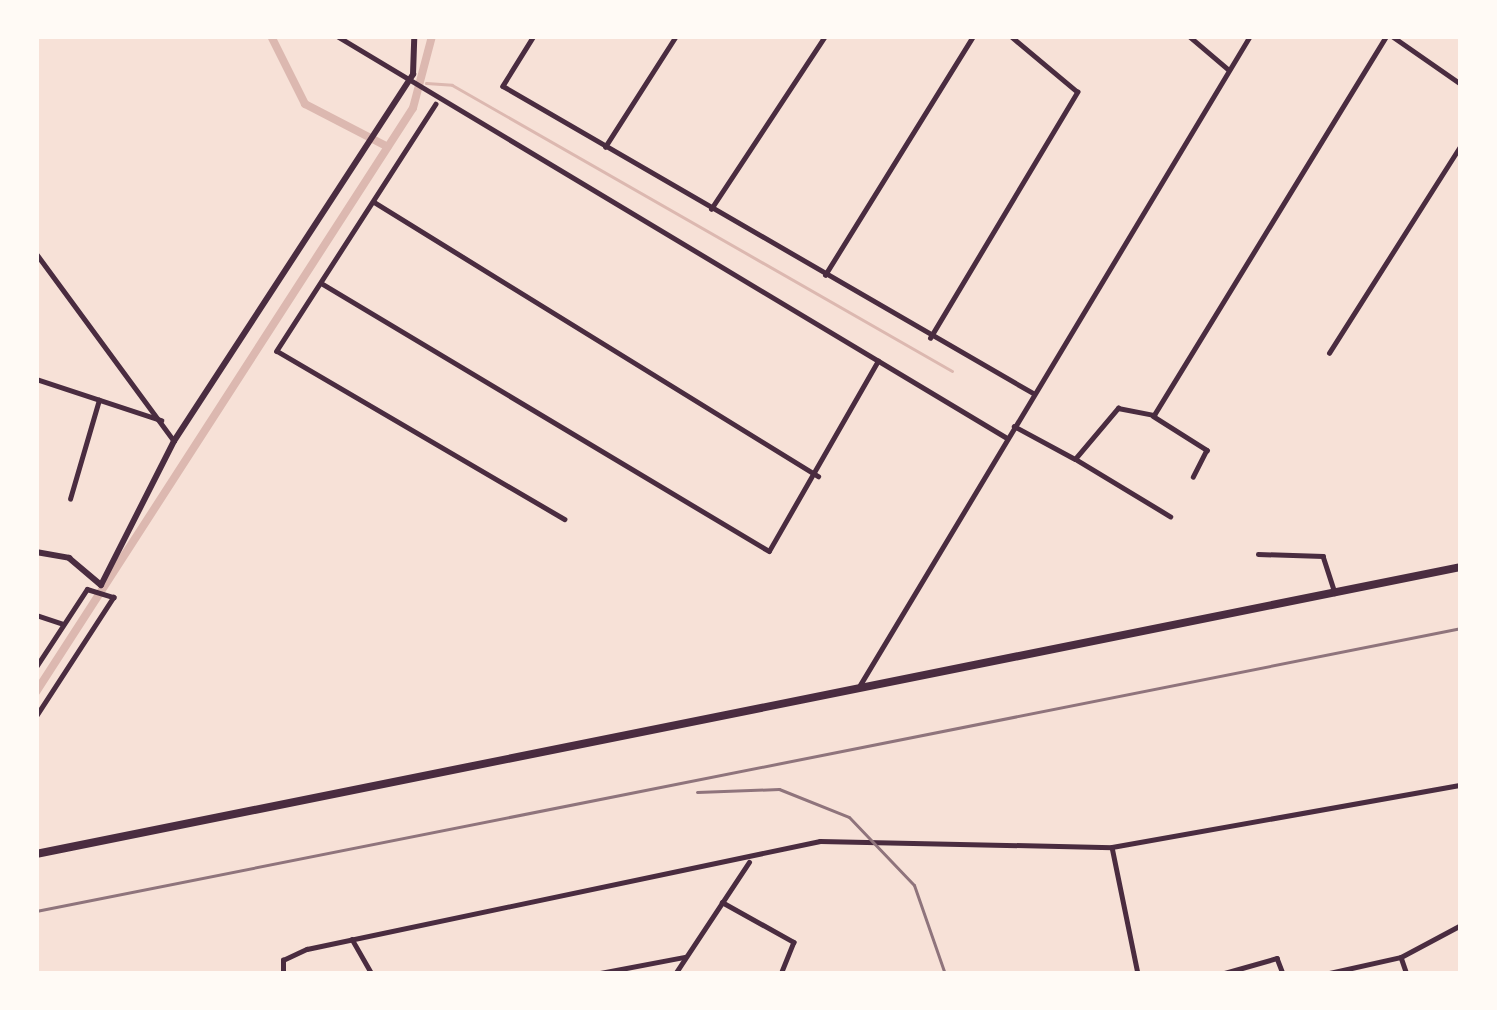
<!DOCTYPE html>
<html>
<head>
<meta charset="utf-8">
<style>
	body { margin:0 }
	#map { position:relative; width:1497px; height:1010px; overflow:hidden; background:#f7e1d7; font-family:Manrope,sans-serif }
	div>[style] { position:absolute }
	.stream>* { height:3px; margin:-1.5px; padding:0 1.5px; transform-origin:1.5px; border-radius:1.5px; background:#dcb8b0 }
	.canal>* { height:8px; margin:-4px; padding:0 4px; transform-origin:4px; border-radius:4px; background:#dcb8b0 }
	.minor>* { height:4.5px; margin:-2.25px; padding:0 2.25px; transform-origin:2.25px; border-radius:2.25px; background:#4a2c40 }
	.tertiary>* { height:6px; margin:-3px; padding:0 3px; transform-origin:3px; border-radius:3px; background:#4a2c40 }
	.primary>* { height:8px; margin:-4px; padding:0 4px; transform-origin:4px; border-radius:4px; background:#4a2c40 }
	.rail>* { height:3px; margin:-1.5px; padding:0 1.5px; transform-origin:1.5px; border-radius:1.5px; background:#8f747c }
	span { translate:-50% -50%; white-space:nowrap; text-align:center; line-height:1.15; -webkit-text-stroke:12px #fffaf5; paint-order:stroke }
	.frame { position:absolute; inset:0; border:39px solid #fffaf5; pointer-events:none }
</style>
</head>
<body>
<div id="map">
	<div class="stream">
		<i style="left:426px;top:83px;width:26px;rotate:4deg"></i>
		<i style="left:452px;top:85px;width:576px;rotate:29.77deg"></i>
	</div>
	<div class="canal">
		<i style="left:271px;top:36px;width:76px;rotate:63.4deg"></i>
		<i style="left:305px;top:104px;width:93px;rotate:27.4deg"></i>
		<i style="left:36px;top:692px;width:695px;rotate:-57.16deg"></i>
		<i style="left:413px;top:108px;width:74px;rotate:-75.2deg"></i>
	</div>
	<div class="minor">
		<i style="left:337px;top:36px;width:781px;rotate:30.96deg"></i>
		<i style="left:534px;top:36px;width:59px;rotate:121.8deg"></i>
		<i style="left:503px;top:86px;width:612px;rotate:30.08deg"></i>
		<i style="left:1189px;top:36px;width:52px;rotate:40.4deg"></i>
		<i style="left:1392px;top:36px;width:84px;rotate:34.8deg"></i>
		<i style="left:436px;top:104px;width:294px;rotate:122.8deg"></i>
		<i style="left:277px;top:351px;width:333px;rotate:30.3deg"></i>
		<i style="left:605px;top:147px;width:132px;rotate:-57.4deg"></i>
		<i style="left:374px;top:202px;width:522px;rotate:31.68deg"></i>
		<i style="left:711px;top:209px;width:207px;rotate:-56.6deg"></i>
		<i style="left:36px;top:253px;width:233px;rotate:53.7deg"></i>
		<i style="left:825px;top:275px;width:281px;rotate:-58.2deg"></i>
		<i style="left:321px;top:283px;width:522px;rotate:30.89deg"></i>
		<i style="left:769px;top:551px;width:219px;rotate:-60.2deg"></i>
		<i style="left:930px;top:338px;width:287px;rotate:-59.1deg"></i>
		<i style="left:1077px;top:92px;width:87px;rotate:-140.1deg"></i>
		<i style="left:1329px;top:353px;width:246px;rotate:-57.6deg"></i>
		<i style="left:36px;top:379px;width:132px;rotate:18.2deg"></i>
		<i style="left:1153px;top:416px;width:64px;rotate:32.2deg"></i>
		<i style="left:1207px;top:450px;width:30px;rotate:117deg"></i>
		<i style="left:1014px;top:426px;width:69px;rotate:28.4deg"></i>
		<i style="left:1075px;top:459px;width:67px;rotate:-49.9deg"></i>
		<i style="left:1118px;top:408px;width:37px;rotate:11deg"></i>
		<i style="left:1154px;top:415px;width:444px;rotate:-58.5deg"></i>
		<i style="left:1077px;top:460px;width:109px;rotate:31.1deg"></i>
		<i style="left:70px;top:499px;width:103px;rotate:-73.7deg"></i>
		<i style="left:1258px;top:554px;width:65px;rotate:1.8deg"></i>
		<i style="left:1323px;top:556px;width:39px;rotate:72deg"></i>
		<i style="left:36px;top:615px;width:28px;rotate:18deg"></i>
		<i style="left:36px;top:667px;width:93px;rotate:-56.8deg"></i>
		<i style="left:87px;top:589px;width:28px;rotate:17deg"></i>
		<i style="left:114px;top:597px;width:143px;rotate:123deg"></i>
		<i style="left:860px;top:685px;width:757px;rotate:-59deg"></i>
		<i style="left:1112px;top:847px;width:130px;rotate:78.4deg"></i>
		<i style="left:722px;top:902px;width:82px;rotate:29.1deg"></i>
		<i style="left:794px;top:942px;width:35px;rotate:112deg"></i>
		<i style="left:352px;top:939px;width:40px;rotate:60.3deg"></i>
		<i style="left:1401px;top:957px;width:18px;rotate:71deg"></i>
		<i style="left:283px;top:974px;width:14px;rotate:-90deg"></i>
		<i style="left:283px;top:960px;width:26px;rotate:-25deg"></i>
		<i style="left:307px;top:949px;width:524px;rotate:-11.89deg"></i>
		<i style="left:820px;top:841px;width:292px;rotate:1.2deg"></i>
		<i style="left:1112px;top:847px;width:354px;rotate:-10.1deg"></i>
		<i style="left:595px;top:974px;width:91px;rotate:-10.8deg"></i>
		<i style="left:675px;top:974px;width:134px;rotate:-56.5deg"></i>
		<i style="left:1221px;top:974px;width:58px;rotate:-15.9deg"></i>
		<i style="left:1277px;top:958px;width:17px;rotate:69deg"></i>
		<i style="left:1325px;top:974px;width:78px;rotate:-12.6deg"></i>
		<i style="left:1401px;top:957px;width:68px;rotate:-28.1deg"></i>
	</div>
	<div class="tertiary">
		<i style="left:36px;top:552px;width:34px;rotate:10deg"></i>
		<i style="left:69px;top:558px;width:42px;rotate:40.2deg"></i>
		<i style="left:101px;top:585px;width:161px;rotate:-63.1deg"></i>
		<i style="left:174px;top:441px;width:438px;rotate:-56.9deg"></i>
		<i style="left:413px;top:74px;width:38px;rotate:-88deg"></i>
	</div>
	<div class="primary">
		<i style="left:36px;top:854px;width:1454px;rotate:-11.39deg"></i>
	</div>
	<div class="rail">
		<i style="left:697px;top:792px;width:82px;rotate:-2.1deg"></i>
		<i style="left:779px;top:789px;width:75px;rotate:21.8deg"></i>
		<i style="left:849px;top:817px;width:94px;rotate:46.3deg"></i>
		<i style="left:914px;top:885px;width:94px;rotate:70.8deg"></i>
		<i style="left:36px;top:911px;width:1453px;rotate:-11.23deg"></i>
	</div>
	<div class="frame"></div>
</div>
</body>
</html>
